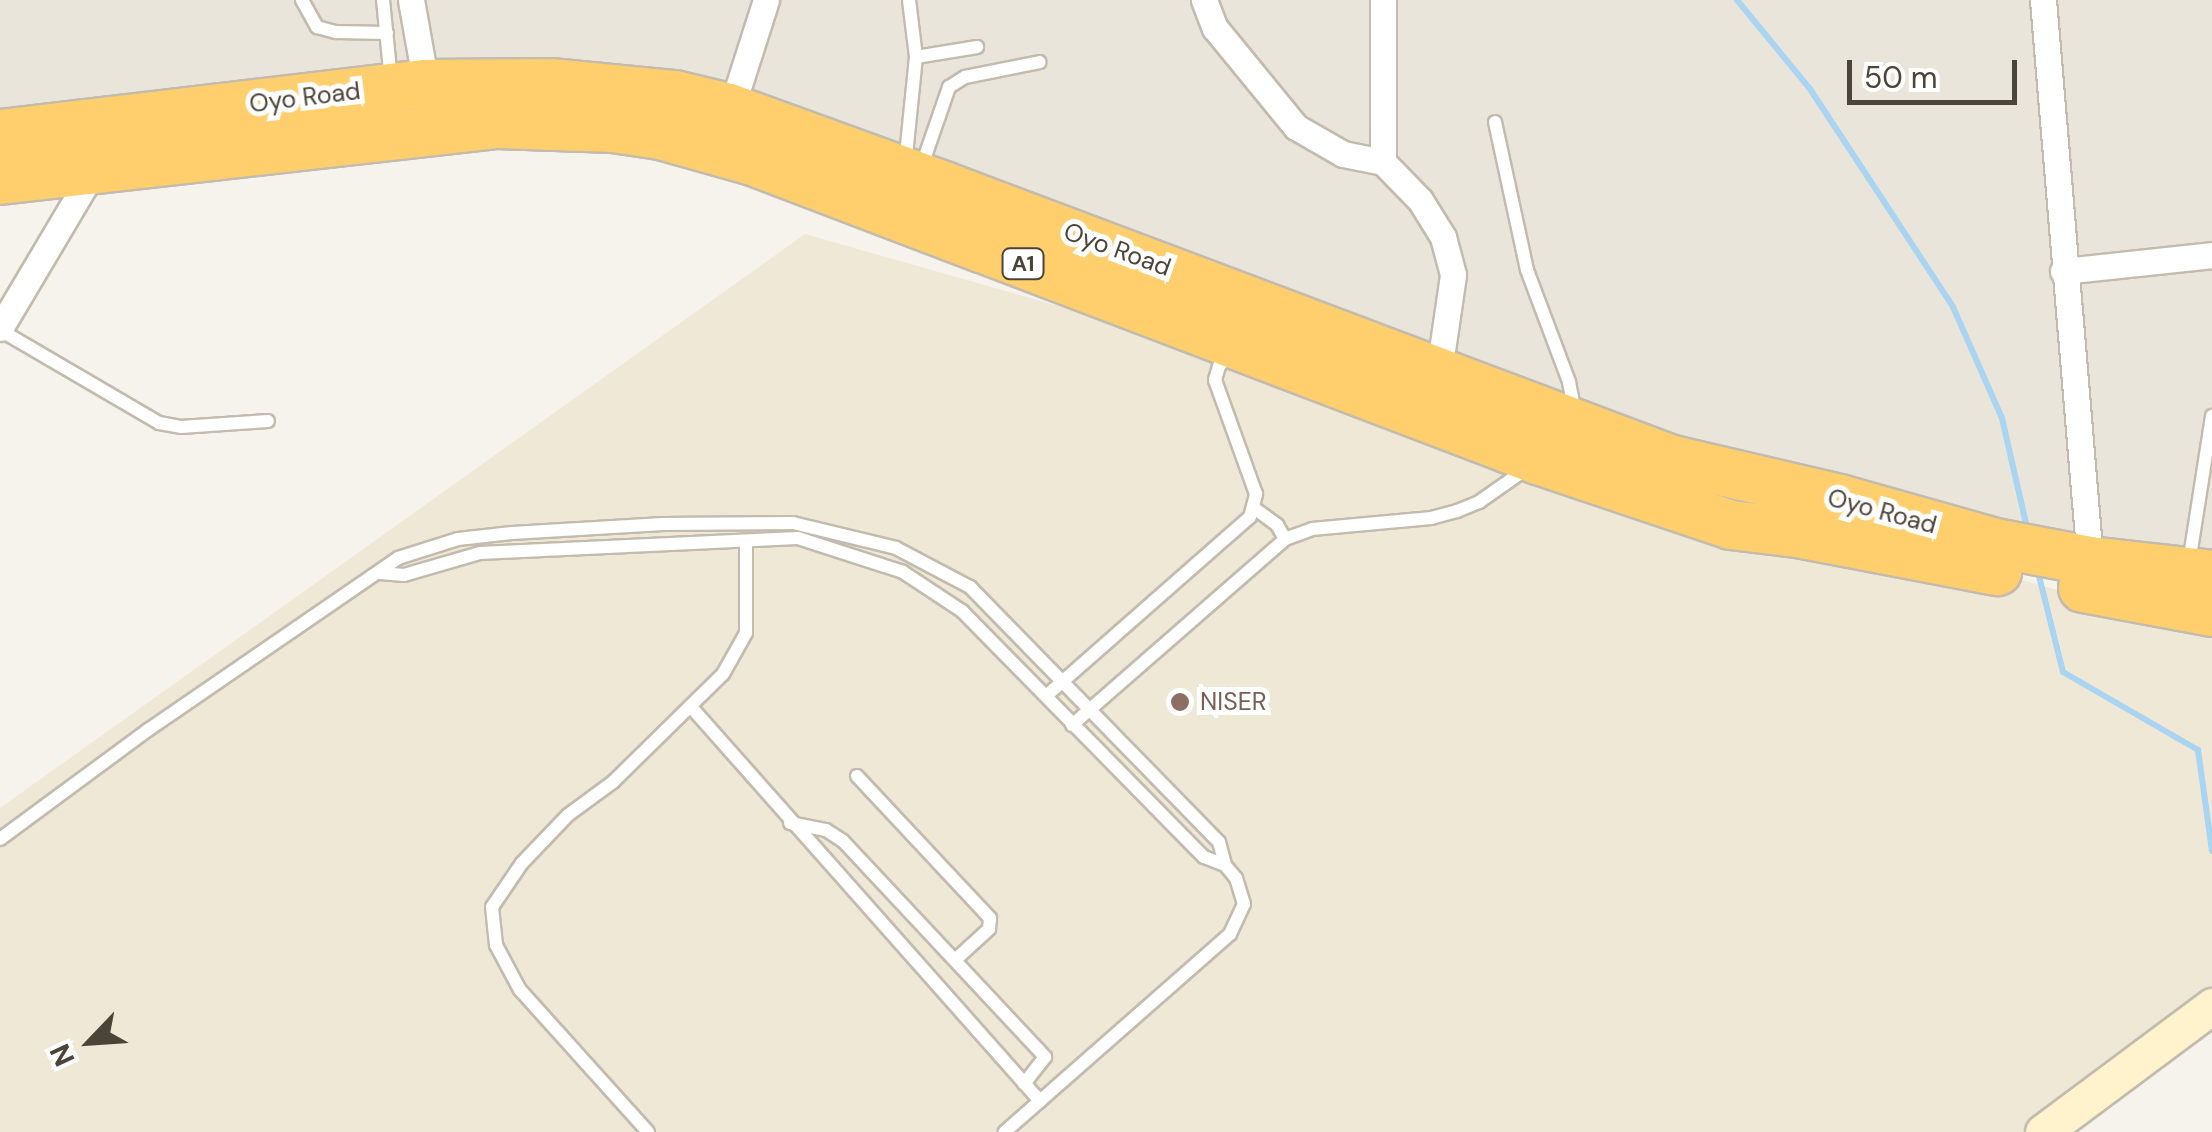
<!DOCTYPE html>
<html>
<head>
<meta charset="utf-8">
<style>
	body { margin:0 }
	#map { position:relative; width:2212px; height:1132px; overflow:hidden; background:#f6f3ec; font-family:"DM Sans",sans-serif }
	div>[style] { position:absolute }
	.residential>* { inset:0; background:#eae5da }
	.education>* { inset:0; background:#efe8d6 }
	.stream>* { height:6px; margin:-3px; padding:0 3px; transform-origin:3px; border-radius:3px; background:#a9d4f2 }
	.roads { filter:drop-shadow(2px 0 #c2bbae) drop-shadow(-2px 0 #c2bbae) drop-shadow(0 2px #c2bbae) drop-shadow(0 -2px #c2bbae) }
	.lane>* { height:12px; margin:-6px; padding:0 6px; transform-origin:6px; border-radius:6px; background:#fff }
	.street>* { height:25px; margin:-12.5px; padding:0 12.5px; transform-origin:12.5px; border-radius:12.5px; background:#fff }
	.secondary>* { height:35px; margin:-17.5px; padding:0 17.5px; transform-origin:17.5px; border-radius:17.5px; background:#fff3cd }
	.highway>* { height:48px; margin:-24px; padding:0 24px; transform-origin:24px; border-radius:24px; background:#ffcf6e }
	.dots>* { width:28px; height:28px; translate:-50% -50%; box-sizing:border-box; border:5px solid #fff; border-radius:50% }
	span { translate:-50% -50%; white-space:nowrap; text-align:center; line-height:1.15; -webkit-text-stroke:10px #fff; paint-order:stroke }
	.shield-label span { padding:2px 8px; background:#fff; border:2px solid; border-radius:8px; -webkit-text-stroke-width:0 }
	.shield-label { font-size:22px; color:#4b4439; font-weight:700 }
	.street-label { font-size:25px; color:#4b4439 }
	.education-label { font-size:25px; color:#785e54 }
	.left { translate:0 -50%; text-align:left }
	.north { position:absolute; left:40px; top:992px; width:100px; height:100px; -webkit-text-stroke:8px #fff; paint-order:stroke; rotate:245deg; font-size:28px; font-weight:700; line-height:40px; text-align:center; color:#4b4439 }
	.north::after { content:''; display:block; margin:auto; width:35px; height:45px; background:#4b4439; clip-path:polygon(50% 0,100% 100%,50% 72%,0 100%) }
	.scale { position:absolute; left:1847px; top:60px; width:170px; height:45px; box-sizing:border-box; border:5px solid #4b4439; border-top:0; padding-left:12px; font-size:30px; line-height:35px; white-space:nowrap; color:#4b4439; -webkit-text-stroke:8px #fff; paint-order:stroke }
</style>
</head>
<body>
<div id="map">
	<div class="residential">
		<i style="clip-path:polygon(0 0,2212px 0,2212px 578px,2033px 555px,531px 100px,238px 99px,0 149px)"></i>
	</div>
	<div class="education">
		<i style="clip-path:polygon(805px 234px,2212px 634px,2212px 987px,2029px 1132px,0 1132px,0 808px)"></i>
	</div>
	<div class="stream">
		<i style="left:1737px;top:0;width:115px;rotate:50.6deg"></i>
		<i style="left:1810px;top:89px;width:261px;rotate:56.7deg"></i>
		<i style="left:1953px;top:307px;width:121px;rotate:66.2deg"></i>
		<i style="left:2002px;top:418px;width:117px;rotate:77.2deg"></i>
		<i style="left:2037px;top:568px;width:107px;rotate:76deg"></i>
		<i style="left:2063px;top:672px;width:156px;rotate:30deg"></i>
		<i style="left:2198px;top:750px;width:102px;rotate:82.1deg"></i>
	</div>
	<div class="roads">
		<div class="lane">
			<i style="left:302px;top:0;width:31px;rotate:61deg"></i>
			<i style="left:317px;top:27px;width:20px;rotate:15deg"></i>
			<i style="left:336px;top:32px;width:51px;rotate:1.1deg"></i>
			<i style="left:383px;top:0;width:80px;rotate:84.3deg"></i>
			<i style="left:916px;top:57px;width:62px;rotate:-9.3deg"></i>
			<i style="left:1495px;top:122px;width:151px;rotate:77.8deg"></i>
			<i style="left:1527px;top:270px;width:120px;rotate:69.4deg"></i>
			<i style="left:1569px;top:382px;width:33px;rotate:79deg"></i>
			<i style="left:905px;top:165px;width:109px;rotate:-84.2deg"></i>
			<i style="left:916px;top:57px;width:57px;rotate:-97deg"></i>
			<i style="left:921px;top:168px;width:86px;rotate:-70.9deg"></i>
			<i style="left:949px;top:87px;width:19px;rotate:-32deg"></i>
			<i style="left:965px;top:77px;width:76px;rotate:-11.3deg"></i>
			<i style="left:0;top:330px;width:184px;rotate:30.3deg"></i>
			<i style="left:159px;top:423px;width:22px;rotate:10deg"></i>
			<i style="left:181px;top:427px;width:87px;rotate:-3.9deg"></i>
			<i style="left:1254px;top:508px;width:29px;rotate:36deg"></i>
			<i style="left:1277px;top:525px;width:16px;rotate:60deg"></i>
			<i style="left:2189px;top:563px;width:149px;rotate:-81.1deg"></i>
			<i style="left:380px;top:573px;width:24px;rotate:5deg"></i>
			<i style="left:404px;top:575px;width:79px;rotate:-16.1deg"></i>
			<i style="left:480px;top:553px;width:318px;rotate:-2.7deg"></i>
			<i style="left:798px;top:538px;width:110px;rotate:17.9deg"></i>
			<i style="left:903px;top:572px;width:71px;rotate:33.5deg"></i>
			<i style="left:962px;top:611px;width:345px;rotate:45.5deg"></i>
			<i style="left:1204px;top:857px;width:22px;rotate:21deg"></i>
			<i style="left:1225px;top:865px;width:17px;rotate:50deg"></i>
			<i style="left:1236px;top:878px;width:27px;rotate:73deg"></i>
			<i style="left:1244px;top:904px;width:33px;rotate:115deg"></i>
			<i style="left:1230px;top:934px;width:300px;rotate:138.7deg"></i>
			<i style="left:1046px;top:696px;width:271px;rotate:-41.3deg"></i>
			<i style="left:1250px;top:517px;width:24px;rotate:-75deg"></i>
			<i style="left:1256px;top:494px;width:121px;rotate:-109.8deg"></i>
			<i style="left:1215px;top:380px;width:15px;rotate:-74deg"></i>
			<i style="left:1219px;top:366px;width:20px;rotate:-45deg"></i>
			<i style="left:692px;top:708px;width:525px;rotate:48.48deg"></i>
			<i style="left:1072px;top:725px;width:283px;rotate:-41.1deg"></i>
			<i style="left:1285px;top:539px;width:29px;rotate:-20deg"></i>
			<i style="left:1312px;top:529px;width:120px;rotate:-5.3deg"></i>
			<i style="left:1431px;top:518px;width:27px;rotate:-15deg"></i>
			<i style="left:1457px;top:511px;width:24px;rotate:-22deg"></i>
			<i style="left:1479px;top:502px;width:61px;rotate:-35deg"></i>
			<i style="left:857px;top:776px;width:195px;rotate:46.9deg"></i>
			<i style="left:990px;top:918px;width:11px;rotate:95deg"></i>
			<i style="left:989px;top:929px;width:46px;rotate:137.6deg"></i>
			<i style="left:790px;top:823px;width:37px;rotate:11deg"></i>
			<i style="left:826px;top:830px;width:20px;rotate:33deg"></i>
			<i style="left:843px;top:841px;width:296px;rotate:46.9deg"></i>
			<i style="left:1045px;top:1057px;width:34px;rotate:128deg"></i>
			<i style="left:0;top:839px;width:184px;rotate:-36.4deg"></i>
			<i style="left:148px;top:730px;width:303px;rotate:-34.5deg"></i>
			<i style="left:398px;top:558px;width:63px;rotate:-17.6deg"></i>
			<i style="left:458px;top:539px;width:54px;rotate:-6.3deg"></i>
			<i style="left:512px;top:533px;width:151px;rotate:-3.4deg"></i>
			<i style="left:663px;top:524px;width:130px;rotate:-0.4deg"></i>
			<i style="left:793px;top:523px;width:106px;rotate:13.6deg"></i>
			<i style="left:896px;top:548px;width:84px;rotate:27.8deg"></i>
			<i style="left:970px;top:587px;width:356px;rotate:45.7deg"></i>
			<i style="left:1219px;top:842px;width:24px;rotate:75deg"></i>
			<i style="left:648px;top:1132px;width:191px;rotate:-132deg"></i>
			<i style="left:520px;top:990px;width:51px;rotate:-118.1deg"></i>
			<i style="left:496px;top:945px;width:38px;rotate:-96deg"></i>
			<i style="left:492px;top:907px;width:53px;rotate:-55.7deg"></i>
			<i style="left:522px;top:863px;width:66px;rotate:-46.2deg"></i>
			<i style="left:568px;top:815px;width:56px;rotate:-36.3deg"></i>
			<i style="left:613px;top:782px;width:154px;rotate:-44.5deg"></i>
			<i style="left:723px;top:674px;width:47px;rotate:-60.7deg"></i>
			<i style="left:746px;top:633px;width:91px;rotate:-90deg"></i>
		</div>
		<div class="street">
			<i style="left:411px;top:0;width:85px;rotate:79.9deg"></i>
			<i style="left:1204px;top:0;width:30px;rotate:69deg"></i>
			<i style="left:1215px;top:28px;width:128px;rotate:50.7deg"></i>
			<i style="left:1296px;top:127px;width:54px;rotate:29.9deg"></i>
			<i style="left:1343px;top:154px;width:41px;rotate:11.3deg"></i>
			<i style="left:1383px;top:0;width:162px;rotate:90deg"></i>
			<i style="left:1383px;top:162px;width:53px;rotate:45.8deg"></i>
			<i style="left:1420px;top:200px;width:44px;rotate:58.1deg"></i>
			<i style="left:1443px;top:237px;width:39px;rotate:75deg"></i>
			<i style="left:1453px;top:275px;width:97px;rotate:98.3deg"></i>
			<i style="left:2043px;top:0;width:563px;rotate:85.21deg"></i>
			<i style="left:728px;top:119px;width:125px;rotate:-72.3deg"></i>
			<i style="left:2063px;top:271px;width:150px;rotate:-6.1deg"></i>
			<i style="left:0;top:328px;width:186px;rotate:-59.3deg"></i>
		</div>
		<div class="secondary">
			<i style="left:2043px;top:1132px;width:211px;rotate:-36.7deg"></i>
		</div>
		<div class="highway">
			<i style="left:0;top:134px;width:429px;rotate:-6.7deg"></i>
			<i style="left:426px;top:84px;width:124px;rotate:-0.5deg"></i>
			<i style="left:550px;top:83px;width:126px;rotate:5.5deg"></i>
			<i style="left:675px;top:95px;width:56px;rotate:13.5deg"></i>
			<i style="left:729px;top:108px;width:229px;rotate:19.9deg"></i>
			<i style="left:944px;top:186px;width:775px;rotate:20.63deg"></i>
			<i style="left:1669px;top:459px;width:176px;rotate:13.2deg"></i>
			<i style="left:1840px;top:499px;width:162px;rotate:15.8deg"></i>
			<i style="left:1996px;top:543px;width:96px;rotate:10.8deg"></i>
			<i style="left:2090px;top:561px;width:123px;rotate:6.5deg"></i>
			<i style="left:0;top:180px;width:500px;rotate:-6.43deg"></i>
			<i style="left:497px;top:124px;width:116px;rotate:2deg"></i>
			<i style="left:613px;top:128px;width:48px;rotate:8.5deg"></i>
			<i style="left:660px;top:135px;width:97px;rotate:15.6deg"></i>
			<i style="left:753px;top:161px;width:840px;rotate:20.85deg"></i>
			<i style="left:1538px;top:460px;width:204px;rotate:18.6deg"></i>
			<i style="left:1731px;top:525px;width:66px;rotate:6.9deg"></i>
			<i style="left:1797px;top:533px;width:204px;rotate:10.8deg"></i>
			<i style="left:2083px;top:588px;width:131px;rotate:10.5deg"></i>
		</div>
	</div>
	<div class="dots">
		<i style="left:1180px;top:702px;background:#8d6e63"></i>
	</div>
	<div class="shield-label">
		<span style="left:1023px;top:264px">A1</span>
	</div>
	<div class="street-label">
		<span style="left:305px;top:98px;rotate:-7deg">Oyo Road</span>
		<span style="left:1117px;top:250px;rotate:20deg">Oyo Road</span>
		<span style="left:1882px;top:512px;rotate:15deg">Oyo Road</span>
	</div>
	<div class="education-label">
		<span class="left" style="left:1200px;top:702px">NISER</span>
	</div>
	<div class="north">N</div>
	<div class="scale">50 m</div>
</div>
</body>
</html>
